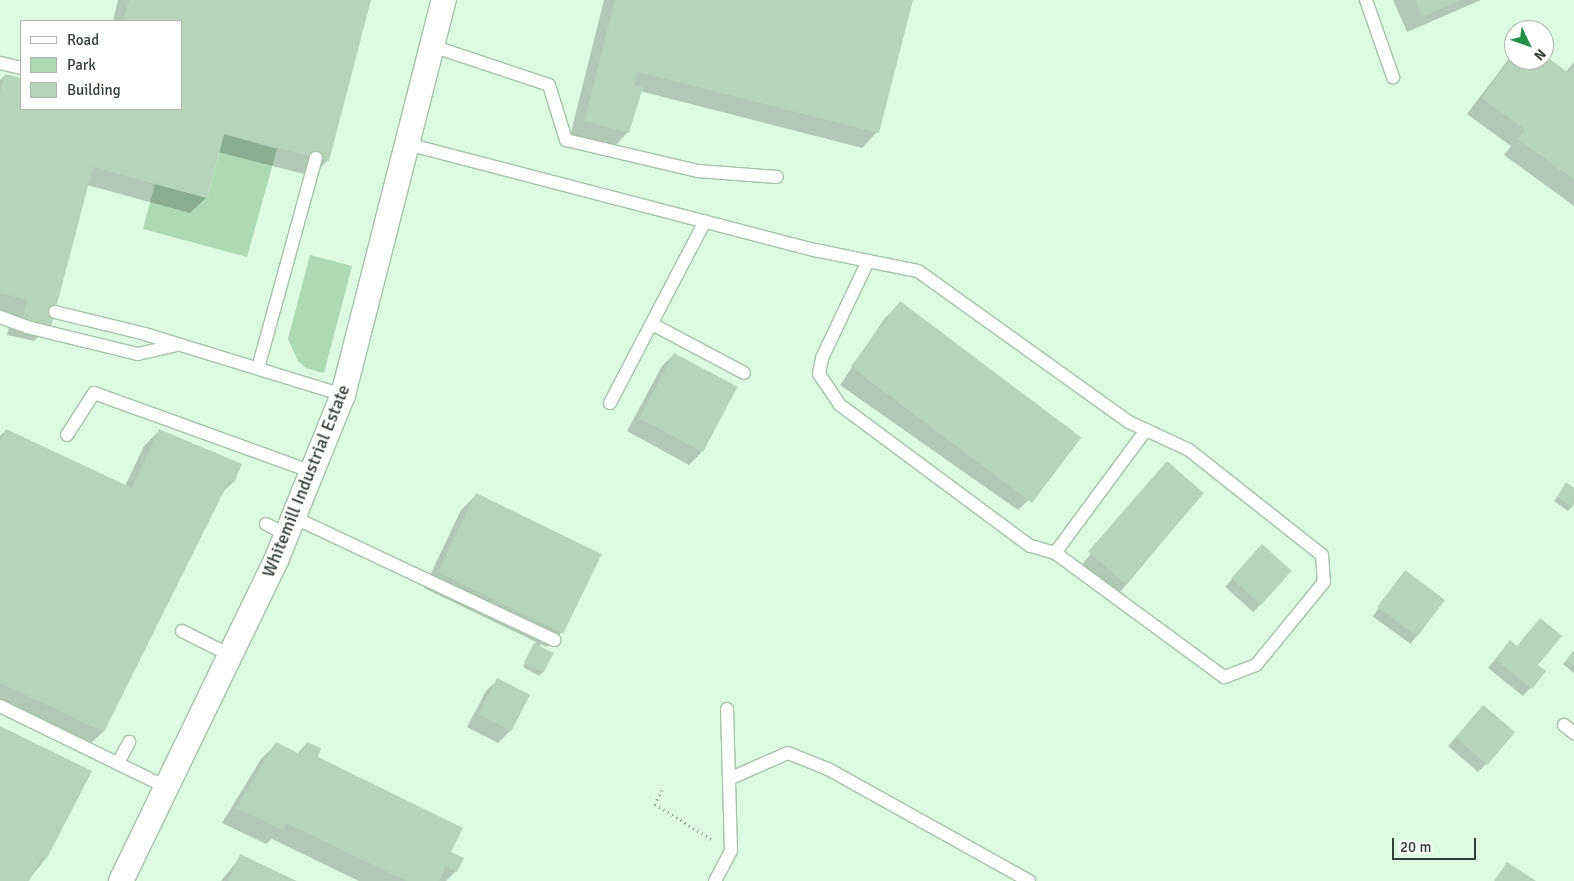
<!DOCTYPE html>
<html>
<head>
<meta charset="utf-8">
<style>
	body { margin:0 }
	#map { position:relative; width:1574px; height:881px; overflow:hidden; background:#ddfbe1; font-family:Signika,sans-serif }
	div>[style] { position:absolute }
	.green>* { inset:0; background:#acdab3 }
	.shadow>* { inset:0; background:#0003; transform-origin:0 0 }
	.building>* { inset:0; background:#b6d4ba; transform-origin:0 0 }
	.path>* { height:3px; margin-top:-1.5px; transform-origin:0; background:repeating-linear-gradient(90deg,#8a9f8d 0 1px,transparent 0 5px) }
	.roads { filter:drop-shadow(1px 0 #a4c2a9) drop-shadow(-1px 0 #a4c2a9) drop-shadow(0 1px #a4c2a9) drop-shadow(0 -1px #a4c2a9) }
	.service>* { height:12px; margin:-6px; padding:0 6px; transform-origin:6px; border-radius:6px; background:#fff }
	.minor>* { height:24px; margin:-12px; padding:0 12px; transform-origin:12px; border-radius:12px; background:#fff }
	span { translate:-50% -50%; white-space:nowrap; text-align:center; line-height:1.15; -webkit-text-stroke:4px #fff; paint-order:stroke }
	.street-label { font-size:18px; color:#334035 }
	.legend { position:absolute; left:20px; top:20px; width:162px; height:90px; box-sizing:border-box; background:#fff; border:1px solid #adb3ae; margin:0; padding:6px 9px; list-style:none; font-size:15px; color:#334035 }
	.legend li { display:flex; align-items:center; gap:10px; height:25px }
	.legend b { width:25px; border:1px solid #adb3ae }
	.north { position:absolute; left:1504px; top:20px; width:50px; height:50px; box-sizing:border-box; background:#fff; border:1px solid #adb3ae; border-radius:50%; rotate:132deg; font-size:14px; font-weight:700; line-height:20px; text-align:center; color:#334035 }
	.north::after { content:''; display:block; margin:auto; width:18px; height:22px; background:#248f47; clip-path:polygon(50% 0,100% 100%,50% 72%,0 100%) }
	.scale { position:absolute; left:1392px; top:838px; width:84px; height:22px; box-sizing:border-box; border:2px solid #334035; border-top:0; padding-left:6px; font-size:15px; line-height:18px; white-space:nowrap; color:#334035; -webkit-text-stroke:4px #fff; paint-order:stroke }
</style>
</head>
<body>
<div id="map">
	<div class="green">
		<i style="clip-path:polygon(224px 134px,277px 149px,247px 257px,143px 229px,155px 184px,207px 198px)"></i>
		<i style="clip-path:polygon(310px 255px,352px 266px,324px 373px,306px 368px,298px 361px,288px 339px)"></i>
	</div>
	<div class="shadow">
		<i style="clip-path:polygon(118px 0,370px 0,327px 161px,312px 176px,218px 152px,206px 198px,190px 213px,87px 185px,50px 326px,34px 341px,7px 335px,12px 316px,0 312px,0 80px,5px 75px,21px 79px,21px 109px,181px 109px,181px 21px,113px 21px)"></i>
		<i style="clip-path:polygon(604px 0,911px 0,877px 132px,862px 148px,640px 91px,628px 132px,613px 148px,570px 136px)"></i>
		<i style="clip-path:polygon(1393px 0,1481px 0,1407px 32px)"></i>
		<i style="clip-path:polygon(1514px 52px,1514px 60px,1544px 60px,1544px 56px,1566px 72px,1574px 62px,1574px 206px,1504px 155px,1511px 146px,1467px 114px)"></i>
		<i style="clip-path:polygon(900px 303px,1034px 495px,1018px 510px,840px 385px,885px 318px)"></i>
		<i style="clip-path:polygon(674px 354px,701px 453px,689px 465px,627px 431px,662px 366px)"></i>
		<i style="clip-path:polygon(6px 430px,125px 486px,144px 446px,160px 430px,233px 482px,221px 494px,103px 732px,87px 747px,0 705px,0 436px)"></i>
		<i style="left:1167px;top:463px;width:47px;height:135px;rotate:40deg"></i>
		<i style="clip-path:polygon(1566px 484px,1574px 489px,1574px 504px,1568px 511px,1554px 501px)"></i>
		<i style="clip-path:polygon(477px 494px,562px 632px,547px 647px,540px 644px,543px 672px,539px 676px,523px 667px,536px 642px,424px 588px,461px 510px)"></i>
		<i style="left:1262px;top:546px;width:38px;height:55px;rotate:42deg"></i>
		<i style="left:1405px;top:572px;width:47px;height:55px;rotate:36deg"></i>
		<i style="clip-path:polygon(1540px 620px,1536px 665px,1544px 672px,1523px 696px,1488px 668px,1503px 650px,1517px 647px)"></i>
		<i style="clip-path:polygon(1574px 651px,1574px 673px,1563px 664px)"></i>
		<i style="clip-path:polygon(498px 679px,528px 695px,510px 731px,498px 743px,467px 727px,486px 691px)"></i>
		<i style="clip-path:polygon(1483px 706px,1486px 764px,1478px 772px,1448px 746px)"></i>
		<i style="clip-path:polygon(0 728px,46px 858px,28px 881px,0 881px)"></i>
		<i style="clip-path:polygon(307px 743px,316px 758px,450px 852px,456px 871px,446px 881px,359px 881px,272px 839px,266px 844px,222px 823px,261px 759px,276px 744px,297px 754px)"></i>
		<i style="clip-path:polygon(241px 856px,294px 881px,221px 881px)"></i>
	</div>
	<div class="building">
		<i style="clip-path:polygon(129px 0,371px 0,329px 161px,224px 134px,207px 198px,93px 167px,51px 327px,22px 319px,27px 300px,0 293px,0 92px,5px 74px,21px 78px,21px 109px,181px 109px,181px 21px,123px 21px)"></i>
		<i style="clip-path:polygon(615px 0,913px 0,879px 133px,638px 72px,634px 85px,643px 87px,629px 133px,584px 121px)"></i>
		<i style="clip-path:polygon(1415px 0,1462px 0,1422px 17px)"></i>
		<i style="clip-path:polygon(1514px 54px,1514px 60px,1544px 60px,1544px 55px,1569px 73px,1574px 66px,1574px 180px,1518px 139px,1525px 130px,1482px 98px)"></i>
		<i style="left:900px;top:301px;width:227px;height:82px;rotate:37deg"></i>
		<i style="left:674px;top:353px;width:72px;height:74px;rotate:28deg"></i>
		<i style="clip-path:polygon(6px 429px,132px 488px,159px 429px,242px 464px,234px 483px,229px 481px,104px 732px,0 683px,0 441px)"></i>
		<i style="left:1167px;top:461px;width:49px;height:120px;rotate:41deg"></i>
		<i style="clip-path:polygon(1566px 482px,1574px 488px,1573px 508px,1557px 497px)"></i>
		<i style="left:476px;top:493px;width:140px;height:88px;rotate:26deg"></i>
		<i style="left:1262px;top:544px;width:40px;height:46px;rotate:42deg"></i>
		<i style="left:1405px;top:570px;width:50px;height:46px;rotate:37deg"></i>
		<i style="clip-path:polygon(1540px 618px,1562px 636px,1538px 665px,1546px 671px,1532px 689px,1495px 659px,1510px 640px,1517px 646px)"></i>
		<i style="left:534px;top:643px;width:22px;height:22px;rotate:27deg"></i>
		<i style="clip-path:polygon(1574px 650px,1574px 666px,1566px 660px)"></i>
		<i style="left:497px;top:678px;width:37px;height:41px;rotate:27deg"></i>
		<i style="left:1483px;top:705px;width:42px;height:43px;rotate:40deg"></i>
		<i style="clip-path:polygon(0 726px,92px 771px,47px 858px,41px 858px,29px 881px,0 881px)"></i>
		<i style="clip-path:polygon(276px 742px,300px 754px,307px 742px,321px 748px,318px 757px,463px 828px,451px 852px,464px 858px,457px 872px,446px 866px,439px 881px,406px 881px,286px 823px,283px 830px,236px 808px)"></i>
		<i style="clip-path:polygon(240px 854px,297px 881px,228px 881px)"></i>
		<i style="clip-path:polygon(1507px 862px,1536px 881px,1494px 881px)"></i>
	</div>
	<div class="path">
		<i style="left:662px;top:790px;width:16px;rotate:117deg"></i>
		<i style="left:655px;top:804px;width:66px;rotate:32deg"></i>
	</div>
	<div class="roads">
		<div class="service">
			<i style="left:1366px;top:0;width:82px;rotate:70.7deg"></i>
			<i style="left:432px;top:46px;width:123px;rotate:18.4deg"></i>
			<i style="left:549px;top:85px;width:58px;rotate:72.8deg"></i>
			<i style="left:566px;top:140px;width:136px;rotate:13.2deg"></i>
			<i style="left:698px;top:171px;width:79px;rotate:4.3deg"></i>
			<i style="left:0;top:63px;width:22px;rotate:13deg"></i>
			<i style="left:407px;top:144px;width:422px;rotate:14.6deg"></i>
			<i style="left:815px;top:250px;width:54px;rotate:11.7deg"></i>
			<i style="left:868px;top:261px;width:51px;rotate:11.3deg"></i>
			<i style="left:918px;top:271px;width:259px;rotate:35.6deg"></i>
			<i style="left:1129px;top:422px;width:66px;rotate:25deg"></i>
			<i style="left:1189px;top:450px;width:169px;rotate:38.3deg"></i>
			<i style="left:1322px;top:555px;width:27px;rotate:86deg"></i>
			<i style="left:1324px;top:582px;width:107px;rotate:129.3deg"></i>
			<i style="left:1256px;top:665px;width:34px;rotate:159deg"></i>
			<i style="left:1224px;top:677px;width:210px;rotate:-143.7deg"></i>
			<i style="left:1055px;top:553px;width:26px;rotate:-164deg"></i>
			<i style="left:1030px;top:546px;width:237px;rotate:-143.4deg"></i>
			<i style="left:840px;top:405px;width:37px;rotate:-124deg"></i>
			<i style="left:819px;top:374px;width:16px;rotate:-79deg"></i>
			<i style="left:822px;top:358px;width:107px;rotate:-64.6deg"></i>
			<i style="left:55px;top:312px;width:93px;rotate:13.7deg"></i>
			<i style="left:145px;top:334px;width:207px;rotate:17.1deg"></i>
			<i style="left:0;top:317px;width:29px;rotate:20deg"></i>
			<i style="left:27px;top:327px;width:114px;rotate:13.7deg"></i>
			<i style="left:138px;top:354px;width:40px;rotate:-13deg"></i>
			<i style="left:652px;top:324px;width:104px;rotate:28deg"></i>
			<i style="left:258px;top:368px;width:218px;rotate:-74.6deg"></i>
			<i style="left:610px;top:403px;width:205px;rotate:-62.4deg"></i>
			<i style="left:67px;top:435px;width:50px;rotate:-57.3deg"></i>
			<i style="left:94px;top:393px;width:232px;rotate:19.9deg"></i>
			<i style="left:293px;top:517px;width:289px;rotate:25.2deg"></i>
			<i style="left:266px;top:524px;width:22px;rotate:27deg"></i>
			<i style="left:1055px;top:553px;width:153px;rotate:-53.5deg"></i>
			<i style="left:182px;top:631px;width:54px;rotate:26.6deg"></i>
			<i style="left:0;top:706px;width:185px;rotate:26deg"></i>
			<i style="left:1564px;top:725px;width:13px;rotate:39deg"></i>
			<i style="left:118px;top:763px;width:24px;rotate:-62deg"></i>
			<i style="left:731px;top:778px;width:62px;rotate:-23.7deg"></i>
			<i style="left:788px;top:753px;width:43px;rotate:21.8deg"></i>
			<i style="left:828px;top:769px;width:230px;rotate:29.1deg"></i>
			<i style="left:715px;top:881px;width:34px;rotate:-62deg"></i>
			<i style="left:731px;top:851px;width:142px;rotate:-91.6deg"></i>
		</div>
		<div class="minor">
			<i style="left:121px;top:881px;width:359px;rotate:-64.2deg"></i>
			<i style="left:277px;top:558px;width:176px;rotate:-68deg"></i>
			<i style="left:343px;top:395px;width:408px;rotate:-75.7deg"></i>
		</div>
	</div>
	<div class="street-label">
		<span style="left:306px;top:481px;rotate:-68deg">Whitemill Industrial Estate</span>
	</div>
	<ul class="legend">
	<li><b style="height:6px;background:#fff"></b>Road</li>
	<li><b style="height:14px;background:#acdab3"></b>Park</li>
	<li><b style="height:14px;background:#b6d4ba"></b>Building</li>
	</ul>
	<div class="north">N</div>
	<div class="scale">20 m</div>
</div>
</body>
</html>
